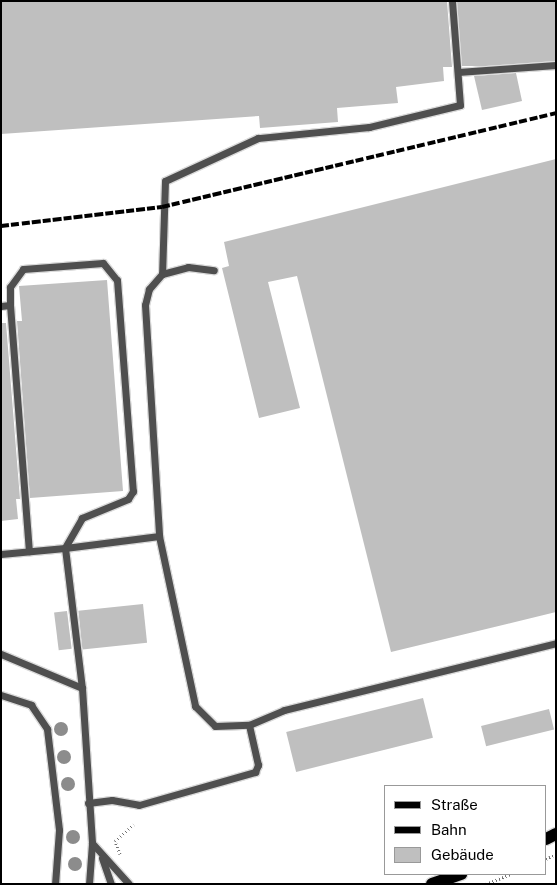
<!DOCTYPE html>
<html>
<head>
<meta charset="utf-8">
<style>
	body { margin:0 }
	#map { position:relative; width:557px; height:885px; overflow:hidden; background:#fff; font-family:"Public Sans",sans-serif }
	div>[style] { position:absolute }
	.building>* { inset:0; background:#bfbfbf; transform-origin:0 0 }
	.path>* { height:3px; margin-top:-1.5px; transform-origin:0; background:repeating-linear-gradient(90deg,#717171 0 1px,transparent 0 3.5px) }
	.roads { filter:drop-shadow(1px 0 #dbdbdb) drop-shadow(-1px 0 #dbdbdb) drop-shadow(0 1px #dbdbdb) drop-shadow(0 -1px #dbdbdb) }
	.service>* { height:7px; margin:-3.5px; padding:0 3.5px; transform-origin:3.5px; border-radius:3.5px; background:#4f4f4f }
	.primary>* { height:12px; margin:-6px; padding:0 6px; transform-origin:6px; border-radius:6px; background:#000 }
	.rail>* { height:4px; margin-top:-2px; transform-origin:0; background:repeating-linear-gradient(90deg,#000 0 8px,transparent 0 10.5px) }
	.trees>* { width:14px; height:14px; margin:-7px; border-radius:50%; background:#8c8c8c }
	span { translate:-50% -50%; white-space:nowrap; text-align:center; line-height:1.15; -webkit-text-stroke:4px #fff; paint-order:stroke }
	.frame { position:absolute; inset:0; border:2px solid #000; pointer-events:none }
	.legend { position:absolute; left:384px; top:785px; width:162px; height:90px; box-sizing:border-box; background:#fff; border:1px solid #999; margin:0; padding:6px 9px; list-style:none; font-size:15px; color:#000 }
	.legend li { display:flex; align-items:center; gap:10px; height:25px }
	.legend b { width:25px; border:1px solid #999 }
</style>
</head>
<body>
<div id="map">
	<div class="building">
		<i style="clip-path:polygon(1px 1px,447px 1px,452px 67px,443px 67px,444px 81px,396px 87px,398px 103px,337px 108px,338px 122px,260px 128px,259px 116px,1px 134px)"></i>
		<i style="left:457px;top:1px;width:99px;height:65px"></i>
		<i style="clip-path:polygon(516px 73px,522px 101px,482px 110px,474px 76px)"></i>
		<i style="clip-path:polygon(556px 159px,556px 612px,391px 652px,297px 276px,268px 282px,300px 408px,259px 418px,222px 268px,229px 266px,224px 242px)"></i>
		<i style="clip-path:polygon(107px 280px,123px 491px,30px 498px,17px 321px,22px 321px,19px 286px)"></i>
		<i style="clip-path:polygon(1px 323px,6px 323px,20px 499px,16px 499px,18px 519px,1px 521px)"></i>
		<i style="left:143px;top:604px;width:39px;height:65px;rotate:84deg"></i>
		<i style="left:67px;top:611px;width:38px;height:13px;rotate:83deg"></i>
		<i style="left:423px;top:698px;width:41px;height:141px;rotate:76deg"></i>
		<i style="left:549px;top:709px;width:21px;height:70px;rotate:76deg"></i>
	</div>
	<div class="path">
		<i style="left:120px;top:854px;width:14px;rotate:-111deg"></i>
		<i style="left:115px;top:841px;width:25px;rotate:-42deg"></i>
		<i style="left:546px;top:859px;width:11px;rotate:-27deg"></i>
		<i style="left:486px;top:884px;width:27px;rotate:-22deg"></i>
	</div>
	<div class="roads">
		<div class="service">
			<i style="left:452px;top:1px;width:104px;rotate:85.6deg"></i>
			<i style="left:460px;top:105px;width:94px;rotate:166.4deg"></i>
			<i style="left:369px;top:127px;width:112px;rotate:174.3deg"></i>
			<i style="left:258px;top:138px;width:102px;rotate:155.2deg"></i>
			<i style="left:165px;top:181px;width:93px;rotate:91.8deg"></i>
			<i style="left:162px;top:274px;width:20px;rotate:131deg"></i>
			<i style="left:149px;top:289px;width:16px;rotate:104deg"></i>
			<i style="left:145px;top:305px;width:231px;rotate:86.5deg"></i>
			<i style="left:159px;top:536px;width:174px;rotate:78deg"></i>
			<i style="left:195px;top:706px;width:28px;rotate:45deg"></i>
			<i style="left:215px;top:726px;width:34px;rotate:-2deg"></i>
			<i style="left:249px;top:725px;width:38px;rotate:-23deg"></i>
			<i style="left:284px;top:710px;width:280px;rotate:-13.8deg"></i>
			<i style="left:458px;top:72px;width:98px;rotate:-4.1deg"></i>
			<i style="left:162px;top:274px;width:27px;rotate:-15deg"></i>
			<i style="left:188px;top:267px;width:26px;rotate:7deg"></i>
			<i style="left:10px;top:305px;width:18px;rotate:-90deg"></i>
			<i style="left:10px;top:287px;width:22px;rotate:-54deg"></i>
			<i style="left:23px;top:269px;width:80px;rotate:-4.3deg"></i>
			<i style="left:103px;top:263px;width:22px;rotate:51deg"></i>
			<i style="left:117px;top:280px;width:212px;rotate:85.7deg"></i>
			<i style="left:133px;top:491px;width:9px;rotate:122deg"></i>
			<i style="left:128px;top:499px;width:50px;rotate:157.6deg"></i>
			<i style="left:82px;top:518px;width:34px;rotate:120deg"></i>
			<i style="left:1px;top:306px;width:9px;rotate:-6deg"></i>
			<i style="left:10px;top:305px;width:247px;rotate:85.6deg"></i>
			<i style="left:65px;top:548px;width:95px;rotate:-7.3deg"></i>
			<i style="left:1px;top:554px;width:64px;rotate:-5.4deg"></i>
			<i style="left:65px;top:548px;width:141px;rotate:83.1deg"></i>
			<i style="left:82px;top:688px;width:155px;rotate:86.3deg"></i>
			<i style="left:92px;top:843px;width:41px;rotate:94.2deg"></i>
			<i style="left:1px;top:654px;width:88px;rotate:22.8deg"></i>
			<i style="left:1px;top:695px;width:32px;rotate:18deg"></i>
			<i style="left:31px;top:705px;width:29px;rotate:56deg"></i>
			<i style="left:47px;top:729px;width:102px;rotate:83.2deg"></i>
			<i style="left:59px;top:830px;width:54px;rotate:94.2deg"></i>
			<i style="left:88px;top:803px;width:24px;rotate:-7deg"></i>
			<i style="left:112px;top:800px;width:27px;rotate:10deg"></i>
			<i style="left:139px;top:805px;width:121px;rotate:-15.9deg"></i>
			<i style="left:255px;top:772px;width:8px;rotate:-67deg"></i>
			<i style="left:258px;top:765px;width:41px;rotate:-102.7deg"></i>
			<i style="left:92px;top:843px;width:55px;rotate:47.9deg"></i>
			<i style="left:102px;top:858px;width:28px;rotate:71deg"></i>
		</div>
		<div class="primary">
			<i style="left:546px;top:839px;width:11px;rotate:-27deg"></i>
			<i style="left:432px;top:884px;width:31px;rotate:-19deg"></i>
		</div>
	</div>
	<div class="rail">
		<i style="left:1px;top:226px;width:162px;rotate:-6.7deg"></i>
		<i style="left:162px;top:207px;width:405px;rotate:-13.4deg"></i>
	</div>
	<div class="trees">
		<i style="left:61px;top:729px"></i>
		<i style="left:64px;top:757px"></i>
		<i style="left:68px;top:784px"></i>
		<i style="left:73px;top:837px"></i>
		<i style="left:75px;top:864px"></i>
	</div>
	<div class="frame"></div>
	<ul class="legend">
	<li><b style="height:6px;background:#000"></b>Straße</li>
	<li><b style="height:6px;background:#000"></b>Bahn</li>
	<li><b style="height:14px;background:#bfbfbf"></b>Gebäude</li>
	</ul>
</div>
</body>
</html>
